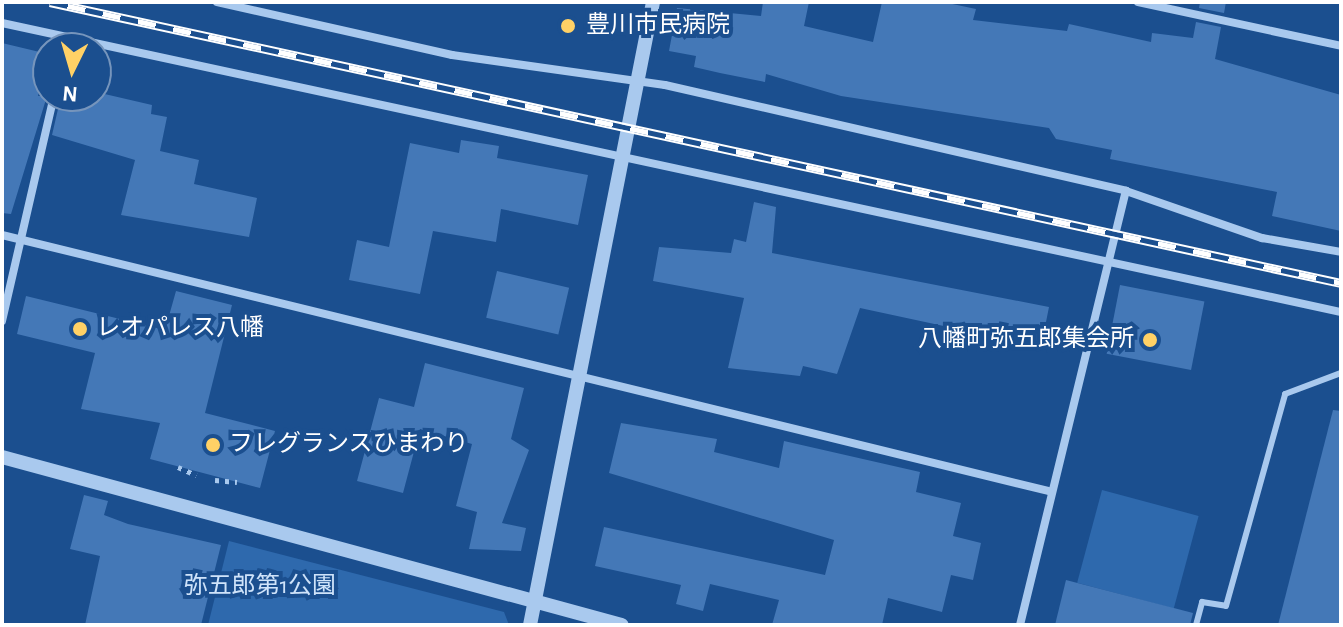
<!DOCTYPE html>
<html>
<head>
<meta charset="utf-8">
<style>
	body { margin:0 }
	#map { position:relative; width:1343px; height:627px; overflow:hidden; background:#1b4f8f; font-family:"Alegreya Sans","Noto Sans JP",sans-serif }
	div>[style] { position:absolute }
	.green>* { inset:0; background:#2e69ad; transform-origin:0 0 }
	.building>* { inset:0; background:#4478b7; transform-origin:0 0 }
	.path>* { height:5px; margin-top:-2.5px; transform-origin:0; background:repeating-linear-gradient(90deg,#a9c9ee 0 4px,transparent 0 10px) }
	.service>* { height:6px; margin:-3px; padding:0 3px; transform-origin:3px; border-radius:3px; background:#a9c9ee }
	.minor>* { height:8px; margin:-4px; padding:0 4px; transform-origin:4px; border-radius:4px; background:#a9c9ee }
	.tertiary>* { height:14px; margin:-7px; padding:0 7px; transform-origin:7px; border-radius:7px; background:#a9c9ee }
	.rail>* { height:9px; margin-top:-4.5px; transform-origin:0; background:repeating-linear-gradient(90deg,#1b4f8f 0 18px,#fff 0 36px); box-sizing:border-box; border-block:2px solid #fff }
	.dots>* { width:22px; height:22px; translate:-50% -50%; box-sizing:border-box; border:4px solid #1b4f8f; border-radius:50% }
	span { translate:-50% -50%; white-space:nowrap; text-align:center; line-height:1.15; -webkit-text-stroke:8px #1b4f8f; paint-order:stroke }
	.poi-label { font-size:24px; color:#fff }
	.left { translate:0 -50%; text-align:left }
	.right { translate:-100% -50%; text-align:right }
	.park-label { font-size:24px; color:#cfe3fa }
	.frame { position:absolute; inset:0; border:4px solid #fff; pointer-events:none }
	.north { position:absolute; left:32px; top:32px; width:80px; height:80px; box-sizing:border-box; background:#1b4f8f; border:2px solid #7695bc; border-radius:50%; rotate:185deg; font-size:22px; font-weight:700; line-height:32px; text-align:center; color:#fff }
	.north::after { content:''; display:block; margin:auto; width:28px; height:36px; background:#ffd166; clip-path:polygon(50% 0,100% 100%,50% 72%,0 100%) }
</style>
</head>
<body>
<div id="map">
	<div class="green">
		<i style="left:1102px;top:490px;width:100px;height:96px;rotate:15deg"></i>
		<i style="clip-path:polygon(229px 541px,504px 612px,509px 625px,208px 625px)"></i>
	</div>
	<div class="building">
		<i style="clip-path:polygon(763px 2px,809px 2px,804px 26px,873px 42px,882px 2px,943px 2px,976px 9px,973px 20px,1067px 31px,1069px 24px,1151px 42px,1152px 33px,1193px 38px,1196px 22px,1221px 27px,1215px 59px,1341px 95px,1341px 231px,1272px 216px,1277px 192px,1110px 159px,1112px 150px,1056px 139px,1049px 128px,841px 96px,766px 74px,765px 82px,720px 73px,694px 67px,696px 56px,669px 51px,677px 8px,761px 16px)"></i>
		<i style="clip-path:polygon(1200px 2px,1226px 2px,1224px 13px,1199px 8px)"></i>
		<i style="clip-path:polygon(2px 43px,48px 54px,38px 96px,47px 96px,11px 214px,2px 213px)"></i>
		<i style="clip-path:polygon(96px 92px,152px 105px,151px 114px,167px 117px,160px 151px,199px 160px,194px 184px,257px 198px,249px 237px,121px 215px,135px 160px,52px 135px,61px 96px)"></i>
		<i style="clip-path:polygon(461px 140px,499px 146px,497px 158px,588px 175px,578px 225px,501px 209px,496px 242px,433px 231px,420px 294px,349px 280px,357px 240px,389px 247px,410px 143px,459px 153px)"></i>
		<i style="clip-path:polygon(754px 202px,776px 207px,772px 253px,1049px 307px,1041px 347px,860px 308px,837px 374px,803px 366px,800px 376px,728px 368px,744px 298px,653px 281px,659px 247px,731px 253px,734px 239px,746px 242px)"></i>
		<i style="left:497px;top:271px;width:74px;height:48px;rotate:13deg"></i>
		<i style="left:1120px;top:285px;width:86px;height:70px;rotate:11deg"></i>
		<i style="clip-path:polygon(176px 291px,232px 305px,205px 413px,275px 431px,260px 488px,150px 459px,160px 423px,81px 409px,95px 353px,17px 334px,26px 296px,165px 330px)"></i>
		<i style="clip-path:polygon(425px 363px,524px 388px,511px 439px,529px 450px,502px 523px,526px 528px,521px 551px,469px 549px,477px 512px,456px 506px,472px 444px,420px 429px,403px 493px,357px 481px,379px 398px,414px 407px)"></i>
		<i style="clip-path:polygon(1333px 410px,1341px 411px,1341px 625px,1278px 625px)"></i>
		<i style="clip-path:polygon(621px 423px,717px 439px,714px 452px,779px 468px,784px 441px,920px 472px,916px 492px,961px 503px,953px 536px,981px 543px,973px 580px,951px 575px,942px 612px,888px 598px,882px 625px,772px 625px,779px 600px,710px 584px,703px 611px,676px 604px,681px 585px,595px 566px,604px 527px,825px 575px,834px 540px,609px 473px)"></i>
		<i style="clip-path:polygon(84px 495px,108px 501px,104px 515px,128px 524px,221px 545px,201px 625px,85px 625px,100px 556px,70px 549px)"></i>
		<i style="clip-path:polygon(1066px 580px,1193px 613px,1190px 625px,1055px 625px)"></i>
	</div>
	<div class="path">
		<i style="left:178px;top:467px;width:20px;rotate:24deg"></i>
		<i style="left:215px;top:480px;width:22px;rotate:5deg"></i>
	</div>
	<div class="service">
		<i style="left:1196px;top:625px;width:24px;rotate:-75deg"></i>
		<i style="left:1202px;top:602px;width:24px;rotate:9deg"></i>
		<i style="left:1226px;top:606px;width:220px;rotate:-74.4deg"></i>
		<i style="left:1285px;top:394px;width:60px;rotate:-20.6deg"></i>
	</div>
	<div class="minor">
		<i style="left:217px;top:2px;width:241px;rotate:12.7deg"></i>
		<i style="left:452px;top:55px;width:215px;rotate:8deg"></i>
		<i style="left:665px;top:85px;width:473px;rotate:12.9deg"></i>
		<i style="left:1126px;top:191px;width:144px;rotate:19.1deg"></i>
		<i style="left:1262px;top:238px;width:80px;rotate:10deg"></i>
		<i style="left:1138px;top:2px;width:208px;rotate:12.2deg"></i>
		<i style="left:2px;top:23px;width:1370px;rotate:12.18deg"></i>
		<i style="left:2px;top:235px;width:1077px;rotate:13.75deg"></i>
		<i style="left:2px;top:321px;width:231px;rotate:-77deg"></i>
		<i style="left:1020px;top:625px;width:447px;rotate:-76.3deg"></i>
	</div>
	<div class="tertiary">
		<i style="left:2px;top:457px;width:642px;rotate:15.16deg"></i>
		<i style="left:530px;top:625px;width:635px;rotate:-78.83deg"></i>
	</div>
	<div class="rail">
		<i style="left:50px;top:2px;width:1321px;rotate:12.28deg"></i>
	</div>
	<div class="dots">
		<i style="left:568px;top:26px;background:#ffd166"></i>
		<i style="left:80px;top:329px;background:#ffd166"></i>
		<i style="left:1150px;top:340px;background:#ffd166"></i>
		<i style="left:213px;top:445px;background:#ffd166"></i>
	</div>
	<div class="poi-label">
		<span class="left" style="left:586px;top:26px">豊川市民病院</span>
		<span class="left" style="left:96px;top:329px">レオパレス八幡</span>
		<span class="right" style="left:1134px;top:340px">八幡町弥五郎集会所</span>
		<span class="left" style="left:229px;top:445px">フレグランスひまわり</span>
	</div>
	<div class="park-label">
		<span style="left:260px;top:587px">弥五郎第1公園</span>
	</div>
	<div class="frame"></div>
	<div class="north">N</div>
</div>
</body>
</html>
